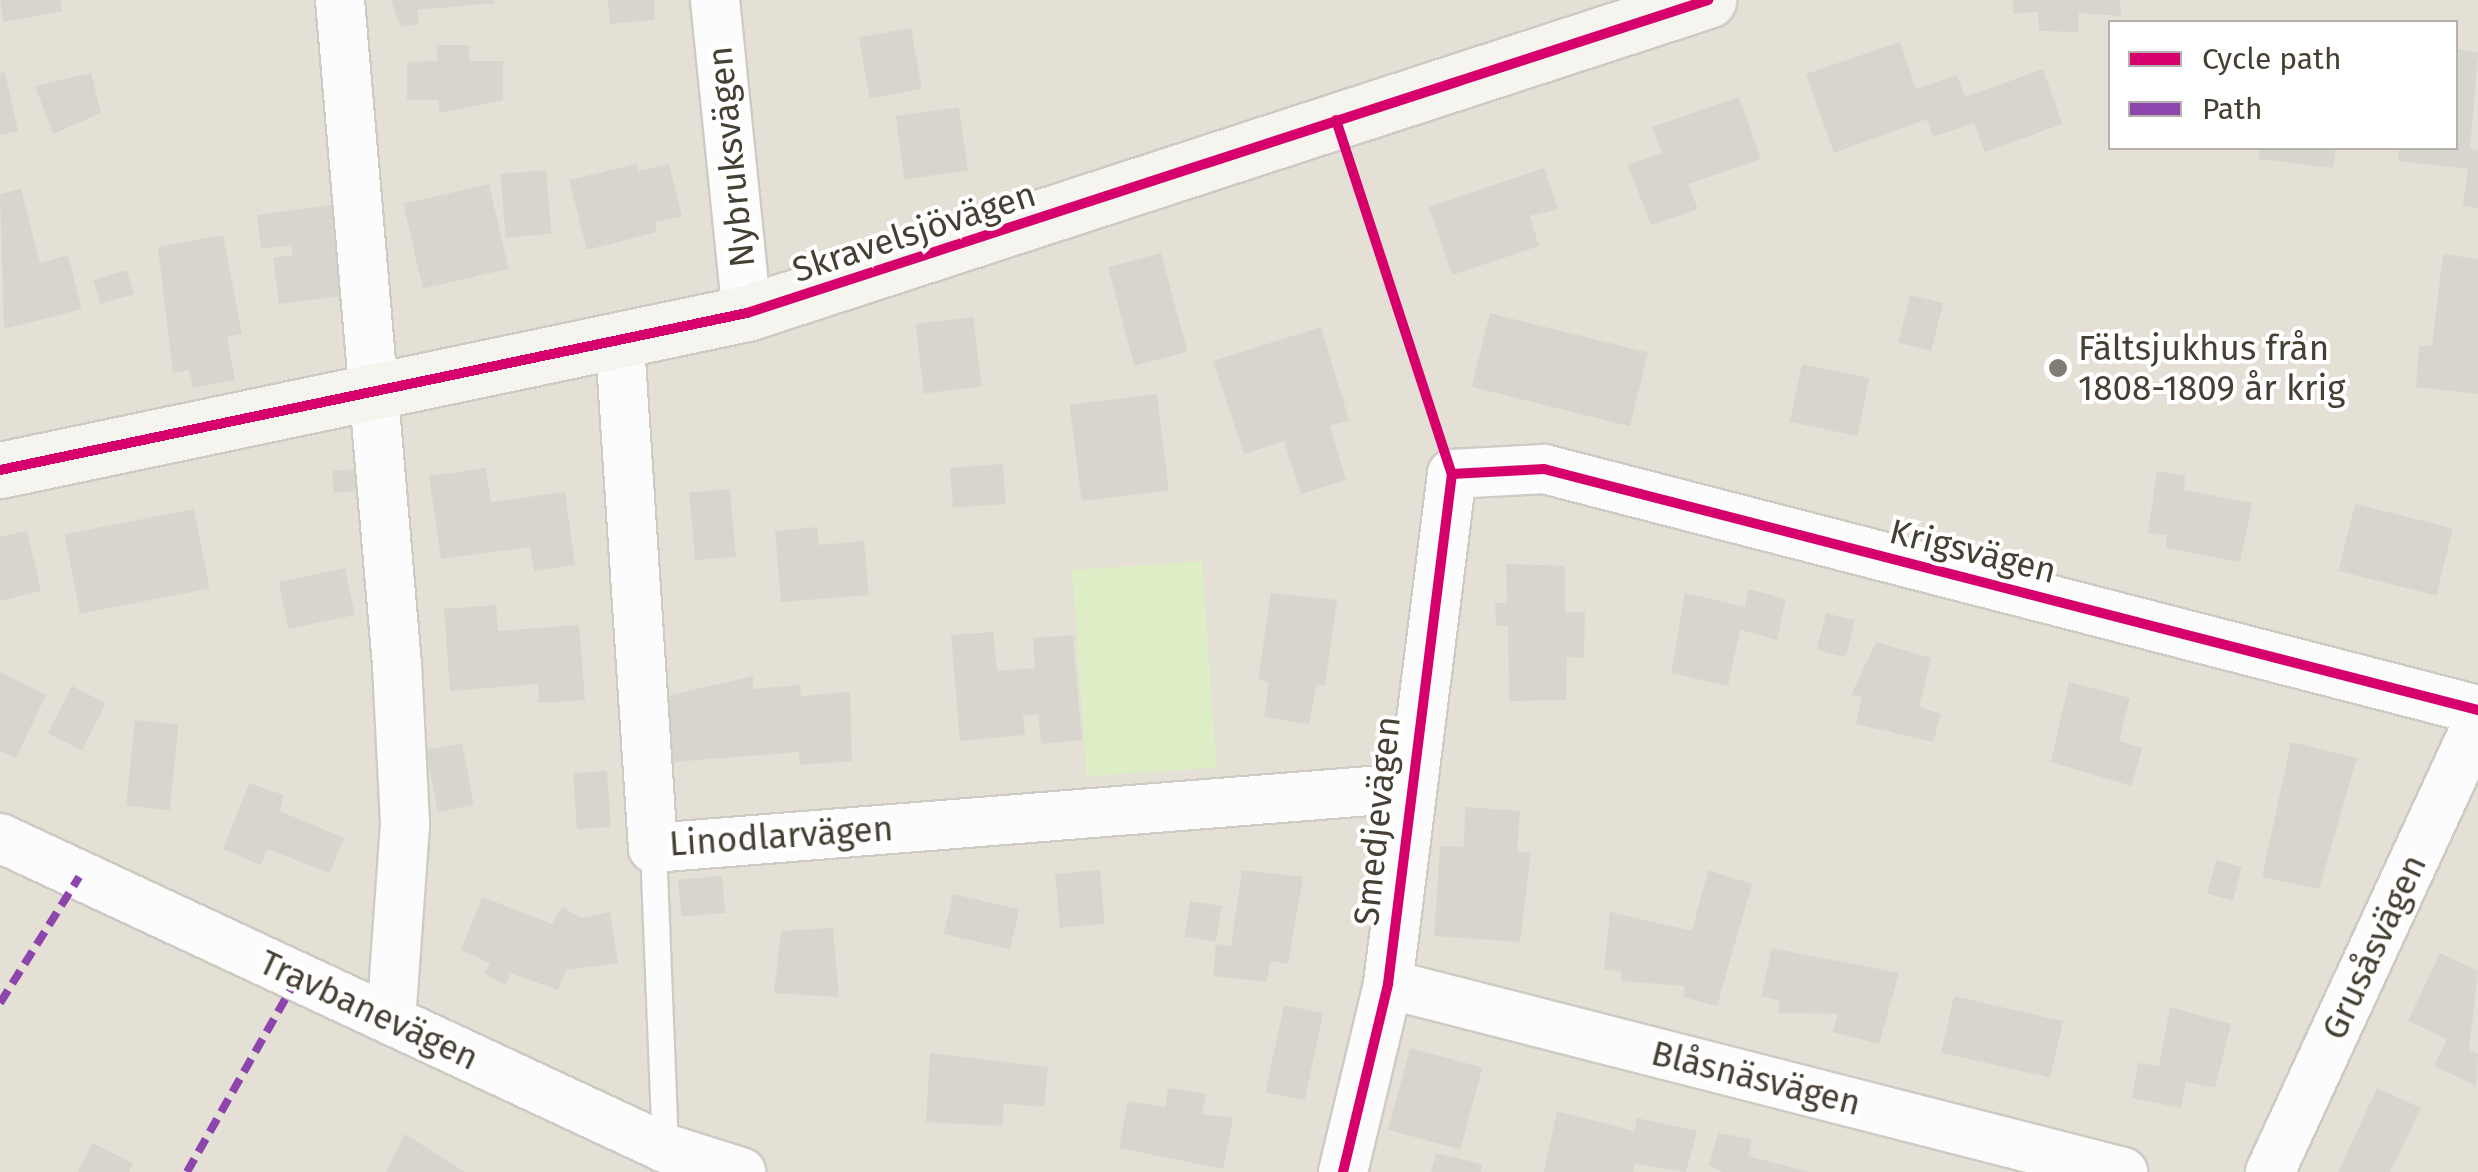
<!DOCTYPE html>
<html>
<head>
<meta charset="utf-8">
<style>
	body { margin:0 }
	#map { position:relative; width:2478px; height:1172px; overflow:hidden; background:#f0eee8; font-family:"Fira Sans",sans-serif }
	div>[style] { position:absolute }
	.residential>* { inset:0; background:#e5e0d5 }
	.green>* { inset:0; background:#ddedc5; transform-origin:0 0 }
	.building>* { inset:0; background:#d8d5cf; transform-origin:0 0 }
	.roads { filter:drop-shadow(2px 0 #cecbc5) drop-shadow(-2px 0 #cecbc5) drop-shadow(0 2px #cecbc5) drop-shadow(0 -2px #cecbc5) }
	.lane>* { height:25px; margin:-12.5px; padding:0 12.5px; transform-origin:12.5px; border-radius:12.5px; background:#fdfcfc }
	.street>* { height:48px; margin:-24px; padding:0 24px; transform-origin:24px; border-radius:24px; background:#fdfcfc }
	.secondary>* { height:55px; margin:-27.5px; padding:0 27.5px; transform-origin:27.5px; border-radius:27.5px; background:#f6f4ee }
	.quiet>* { height:8px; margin-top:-4px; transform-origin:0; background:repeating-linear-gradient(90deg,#8e44ad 0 15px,transparent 0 23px) }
	.cycleway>* { height:10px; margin:-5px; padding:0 5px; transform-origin:5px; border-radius:5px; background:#d6006c }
	.dots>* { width:28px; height:28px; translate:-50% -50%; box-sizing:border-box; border:5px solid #fff; border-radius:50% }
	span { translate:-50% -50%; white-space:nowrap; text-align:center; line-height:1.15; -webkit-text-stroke:8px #fff; paint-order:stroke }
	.street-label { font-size:35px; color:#463f33 }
	.poi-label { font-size:35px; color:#463f33 }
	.left { translate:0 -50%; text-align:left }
	.legend { position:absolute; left:2108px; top:20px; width:350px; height:130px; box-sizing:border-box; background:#fff; border:2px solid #b5b2ad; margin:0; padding:12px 18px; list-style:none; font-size:30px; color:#463f33 }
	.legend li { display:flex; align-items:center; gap:20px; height:50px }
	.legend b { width:50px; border:2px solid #b5b2ad }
</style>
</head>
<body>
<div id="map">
	<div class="residential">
		<i style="clip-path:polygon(evenodd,0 0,2478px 0,2478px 1172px,0 1172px,0 0,2110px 22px,2456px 22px,2456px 148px,2110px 148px,2110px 22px)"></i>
	</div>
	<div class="green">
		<i style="left:1202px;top:561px;width:207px;height:130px;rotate:86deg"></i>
	</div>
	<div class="building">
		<i style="clip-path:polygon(0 0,60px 0,62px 11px,4px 22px)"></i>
		<i style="clip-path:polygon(391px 0,494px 0,495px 3px,417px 10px,419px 24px,400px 27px)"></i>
		<i style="clip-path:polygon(608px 0,654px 0,655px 20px,610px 24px)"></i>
		<i style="clip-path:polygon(2013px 0,2120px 0,2121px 16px,2079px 13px,2078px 32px,2039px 31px,2038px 12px,2013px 14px)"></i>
		<i style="left:911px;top:28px;width:62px;height:53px;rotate:80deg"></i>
		<i style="clip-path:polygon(1900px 42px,1916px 89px,1957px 75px,1965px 97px,2043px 69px,2062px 124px,1985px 152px,1974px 123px,1933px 137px,1927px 119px,1834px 153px,1806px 74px)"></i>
		<i style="clip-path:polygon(437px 45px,469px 45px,469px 61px,503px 61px,503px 100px,439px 113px,439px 100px,407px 100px,407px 62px,437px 61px)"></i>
		<i style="clip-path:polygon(2456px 49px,2478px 52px,2470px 149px,2478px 150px,2478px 208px,2463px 206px,2468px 169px,2398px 161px,2399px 148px,2456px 148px)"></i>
		<i style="clip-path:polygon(5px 72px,18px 131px,0 135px,0 73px)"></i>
		<i style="clip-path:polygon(91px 73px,101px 113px,53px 134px,35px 86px)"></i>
		<i style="clip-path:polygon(1739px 97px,1761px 159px,1688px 184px,1698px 209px,1651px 225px,1628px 165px,1662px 153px,1652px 127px)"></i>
		<i style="left:959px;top:107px;width:64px;height:64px;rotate:82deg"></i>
		<i style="clip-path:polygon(2260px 148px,2336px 148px,2333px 168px,2259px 159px)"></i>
		<i style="clip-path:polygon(636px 164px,638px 171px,669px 164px,682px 216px,655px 222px,657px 232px,587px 250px,569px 180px)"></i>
		<i style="clip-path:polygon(1544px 168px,1558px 209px,1530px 216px,1539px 246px,1452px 275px,1429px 207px)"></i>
		<i style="left:546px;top:170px;width:64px;height:46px;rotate:85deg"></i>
		<i style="left:489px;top:184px;width:87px;height:88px;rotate:77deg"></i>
		<i style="clip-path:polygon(21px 189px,40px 263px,68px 255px,82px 309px,4px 329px,0 194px)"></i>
		<i style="clip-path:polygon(338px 204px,350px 295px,279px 304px,273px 258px,293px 255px,291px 245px,261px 249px,257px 215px)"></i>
		<i style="clip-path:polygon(223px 235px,242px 334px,227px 337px,235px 380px,193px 388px,189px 370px,173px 373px,158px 247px)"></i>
		<i style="left:1161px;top:253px;width:102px;height:55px;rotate:75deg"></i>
		<i style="clip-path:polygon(2443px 254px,2478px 259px,2478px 394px,2416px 387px,2419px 346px,2432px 346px)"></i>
		<i style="left:127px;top:270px;width:25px;height:35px;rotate:74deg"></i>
		<i style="left:1910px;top:295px;width:34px;height:49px;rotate:14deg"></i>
		<i style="left:1490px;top:313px;width:163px;height:76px;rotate:14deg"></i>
		<i style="left:973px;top:317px;width:70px;height:58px;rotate:83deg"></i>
		<i style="clip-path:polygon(1321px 327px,1349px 420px,1330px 426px,1346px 480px,1301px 494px,1284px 441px,1244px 454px,1213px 361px)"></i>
		<i style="left:1802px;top:364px;width:69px;height:59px;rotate:12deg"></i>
		<i style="left:1157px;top:394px;width:97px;height:88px;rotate:83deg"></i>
		<i style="left:1003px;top:464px;width:40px;height:53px;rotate:86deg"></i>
		<i style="clip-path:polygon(486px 468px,491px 502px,565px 492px,575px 565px,534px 571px,530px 547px,441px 559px,429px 476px)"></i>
		<i style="left:355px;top:469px;width:22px;height:23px;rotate:85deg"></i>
		<i style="clip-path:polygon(2157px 471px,2185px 476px,2184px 490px,2252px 503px,2240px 562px,2166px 548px,2167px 535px,2148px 533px)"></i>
		<i style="left:730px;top:489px;width:68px;height:41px;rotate:85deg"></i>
		<i style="left:2355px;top:504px;width:101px;height:69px;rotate:14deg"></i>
		<i style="left:194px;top:509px;width:81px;height:132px;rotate:79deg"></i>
		<i style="clip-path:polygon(817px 527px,819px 545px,864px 541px,869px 595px,781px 602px,775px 531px)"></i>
		<i style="clip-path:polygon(27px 531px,41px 591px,0 601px,0 537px)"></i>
		<i style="clip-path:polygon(1506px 564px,1565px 566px,1565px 612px,1585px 612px,1584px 658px,1567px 657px,1566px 700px,1509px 701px,1508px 626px,1496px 626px,1495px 603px,1507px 603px)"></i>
		<i style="left:345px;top:568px;width:48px;height:68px;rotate:78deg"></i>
		<i style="clip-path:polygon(1748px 589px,1786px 599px,1777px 640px,1740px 630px,1728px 686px,1671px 673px,1685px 593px,1745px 607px)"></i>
		<i style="clip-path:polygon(1271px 593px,1337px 600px,1325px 686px,1317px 684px,1309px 724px,1264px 717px,1269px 682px,1258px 680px)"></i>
		<i style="clip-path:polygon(496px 605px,498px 631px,579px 625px,585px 700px,539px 703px,538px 684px,450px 691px,444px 609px)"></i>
		<i style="left:1826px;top:613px;width:30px;height:38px;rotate:14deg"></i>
		<i style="clip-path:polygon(993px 632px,997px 671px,1035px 668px,1033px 638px,1073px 635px,1082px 740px,1041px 744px,1038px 714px,1023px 715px,1025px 735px,960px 741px,951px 635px)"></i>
		<i style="clip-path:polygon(1876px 642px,1931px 658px,1919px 707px,1941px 714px,1933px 742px,1856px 724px,1862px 697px,1851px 695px)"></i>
		<i style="clip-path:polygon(0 672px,46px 695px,16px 758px,0 751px)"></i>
		<i style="clip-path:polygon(753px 676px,753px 689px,800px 685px,801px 696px,850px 692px,852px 761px,800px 765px,799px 752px,673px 762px,667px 696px)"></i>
		<i style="clip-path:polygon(2069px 682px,2130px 698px,2119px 741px,2142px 748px,2132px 786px,2051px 762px)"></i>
		<i style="left:72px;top:686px;width:38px;height:53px;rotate:27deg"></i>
		<i style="left:135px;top:720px;width:44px;height:86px;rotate:6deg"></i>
		<i style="clip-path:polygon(2291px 742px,2357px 758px,2319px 889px,2262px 877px)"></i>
		<i style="left:462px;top:743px;width:63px;height:37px;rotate:79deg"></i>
		<i style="left:607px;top:771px;width:56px;height:34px;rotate:86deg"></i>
		<i style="clip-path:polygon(249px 783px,284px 795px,280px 811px,344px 838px,330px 873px,267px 849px,261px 865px,223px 849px)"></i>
		<i style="clip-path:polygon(1465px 807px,1520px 811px,1517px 851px,1531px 853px,1520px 942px,1434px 936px,1440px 846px,1464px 847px)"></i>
		<i style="left:2216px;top:860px;width:27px;height:35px;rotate:15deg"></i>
		<i style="left:1100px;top:870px;width:54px;height:45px;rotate:85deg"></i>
		<i style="clip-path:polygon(1242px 870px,1303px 877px,1288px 964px,1270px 961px,1267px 982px,1213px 976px,1216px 944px,1231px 946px)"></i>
		<i style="clip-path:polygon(1708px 870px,1752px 884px,1717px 1006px,1683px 997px,1685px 986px,1621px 981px,1621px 972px,1604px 969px,1610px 912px,1692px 931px)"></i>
		<i style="left:722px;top:876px;width:37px;height:44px;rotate:85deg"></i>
		<i style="left:953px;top:894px;width:68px;height:41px;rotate:13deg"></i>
		<i style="clip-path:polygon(482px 897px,552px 924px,562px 907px,582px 918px,610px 912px,618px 963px,566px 970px,558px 990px,510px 973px,506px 985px,484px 974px,490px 963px,461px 950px)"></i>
		<i style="left:1190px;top:901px;width:32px;height:36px;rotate:9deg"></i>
		<i style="clip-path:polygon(833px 928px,839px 997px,774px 993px,781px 931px)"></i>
		<i style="clip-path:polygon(1772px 948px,1899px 973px,1879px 1044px,1833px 1032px,1838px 1014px,1778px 1013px,1780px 1001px,1761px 996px)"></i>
		<i style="clip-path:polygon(2440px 953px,2478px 971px,2469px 1050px,2478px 1054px,2476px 1086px,2434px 1066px,2447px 1039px,2408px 1021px)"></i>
		<i style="left:1954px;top:996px;width:112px;height:58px;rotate:13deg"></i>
		<i style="left:1284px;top:1005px;width:40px;height:89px;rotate:12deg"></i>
		<i style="clip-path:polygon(2170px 1007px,2231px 1024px,2215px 1088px,2186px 1082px,2181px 1108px,2132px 1098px,2138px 1063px,2159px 1066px)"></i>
		<i style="left:1410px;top:1048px;width:75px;height:85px;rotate:15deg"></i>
		<i style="clip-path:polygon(930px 1053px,1048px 1067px,1044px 1107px,1004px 1103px,1002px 1126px,926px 1122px)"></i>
		<i style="clip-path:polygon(1168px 1088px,1206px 1094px,1202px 1114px,1233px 1118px,1223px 1169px,1119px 1148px,1128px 1101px,1165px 1107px)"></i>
		<i style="clip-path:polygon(2377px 1088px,2421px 1108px,2390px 1172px,2338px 1172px)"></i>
		<i style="clip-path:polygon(1557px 1111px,1634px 1131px,1637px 1118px,1697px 1131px,1686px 1172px,1635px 1164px,1633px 1172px,1544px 1172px)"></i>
		<i style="clip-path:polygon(1718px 1133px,1752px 1139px,1748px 1156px,1809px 1172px,1722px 1172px,1709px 1165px)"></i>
		<i style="clip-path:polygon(405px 1134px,465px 1172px,386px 1172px)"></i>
		<i style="clip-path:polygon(92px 1143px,133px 1163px,129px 1172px,78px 1172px)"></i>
		<i style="clip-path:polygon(1436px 1153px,1482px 1164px,1481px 1172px,1431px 1172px)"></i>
	</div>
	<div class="roads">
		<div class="lane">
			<i style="left:653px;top:848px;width:300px;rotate:87.7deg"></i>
		</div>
		<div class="street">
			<i style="left:340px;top:0;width:667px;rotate:85.1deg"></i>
			<i style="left:397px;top:665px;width:160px;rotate:87.1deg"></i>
			<i style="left:405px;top:825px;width:196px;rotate:94.1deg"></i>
			<i style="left:715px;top:0;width:315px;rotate:84.2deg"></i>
			<i style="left:620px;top:345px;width:504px;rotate:86.25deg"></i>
			<i style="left:653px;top:848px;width:756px;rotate:-4.55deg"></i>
			<i style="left:0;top:838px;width:734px;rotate:24.99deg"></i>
			<i style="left:665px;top:1148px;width:80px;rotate:17.5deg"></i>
			<i style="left:1388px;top:984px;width:759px;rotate:14.35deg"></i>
			<i style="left:1343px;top:1172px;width:193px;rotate:-76.5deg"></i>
			<i style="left:1388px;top:984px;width:514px;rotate:-82.85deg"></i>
			<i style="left:1452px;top:474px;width:92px;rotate:-3.1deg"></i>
			<i style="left:1544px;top:469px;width:965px;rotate:14.47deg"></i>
			<i style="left:2270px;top:1172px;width:496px;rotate:-65.2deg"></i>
		</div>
		<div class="secondary">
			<i style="left:0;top:470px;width:763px;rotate:-11.87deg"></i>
			<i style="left:747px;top:313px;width:1011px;rotate:-18.04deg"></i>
		</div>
	</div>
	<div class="quiet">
		<i style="left:0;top:1003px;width:149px;rotate:-57.9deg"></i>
		<i style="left:187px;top:1172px;width:224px;rotate:-60.4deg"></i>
	</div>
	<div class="cycleway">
		<i style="left:1336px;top:120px;width:373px;rotate:71.9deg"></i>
		<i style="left:0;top:470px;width:763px;rotate:-11.87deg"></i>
		<i style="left:747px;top:313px;width:1011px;rotate:-18.04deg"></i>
		<i style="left:1452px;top:474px;width:92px;rotate:-3.1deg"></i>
		<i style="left:1544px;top:469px;width:965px;rotate:14.47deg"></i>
		<i style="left:1343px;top:1172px;width:193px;rotate:-76.5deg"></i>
		<i style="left:1388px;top:984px;width:514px;rotate:-82.85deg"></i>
	</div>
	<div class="dots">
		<i style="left:2058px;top:368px;background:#827c72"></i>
	</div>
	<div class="street-label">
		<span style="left:731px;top:157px;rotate:-96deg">Nybruksvägen</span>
		<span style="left:914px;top:232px;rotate:-18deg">Skravelsjövägen</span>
		<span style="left:1973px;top:551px;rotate:14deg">Krigsvägen</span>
		<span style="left:1377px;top:821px;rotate:-84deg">Smedjevägen</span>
		<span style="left:781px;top:836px;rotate:-4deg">Linodlarvägen</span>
		<span style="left:2374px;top:947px;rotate:-65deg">Grusåsvägen</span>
		<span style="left:369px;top:1010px;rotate:25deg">Travbanevägen</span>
		<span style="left:1756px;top:1078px;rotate:14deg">Blåsnäsvägen</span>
	</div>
	<div class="poi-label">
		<span class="left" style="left:2078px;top:368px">Fältsjukhus från<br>1808-1809 år krig</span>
	</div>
	<ul class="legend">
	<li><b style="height:12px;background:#d6006c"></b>Cycle path</li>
	<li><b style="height:12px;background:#8e44ad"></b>Path</li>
	</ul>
</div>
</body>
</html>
